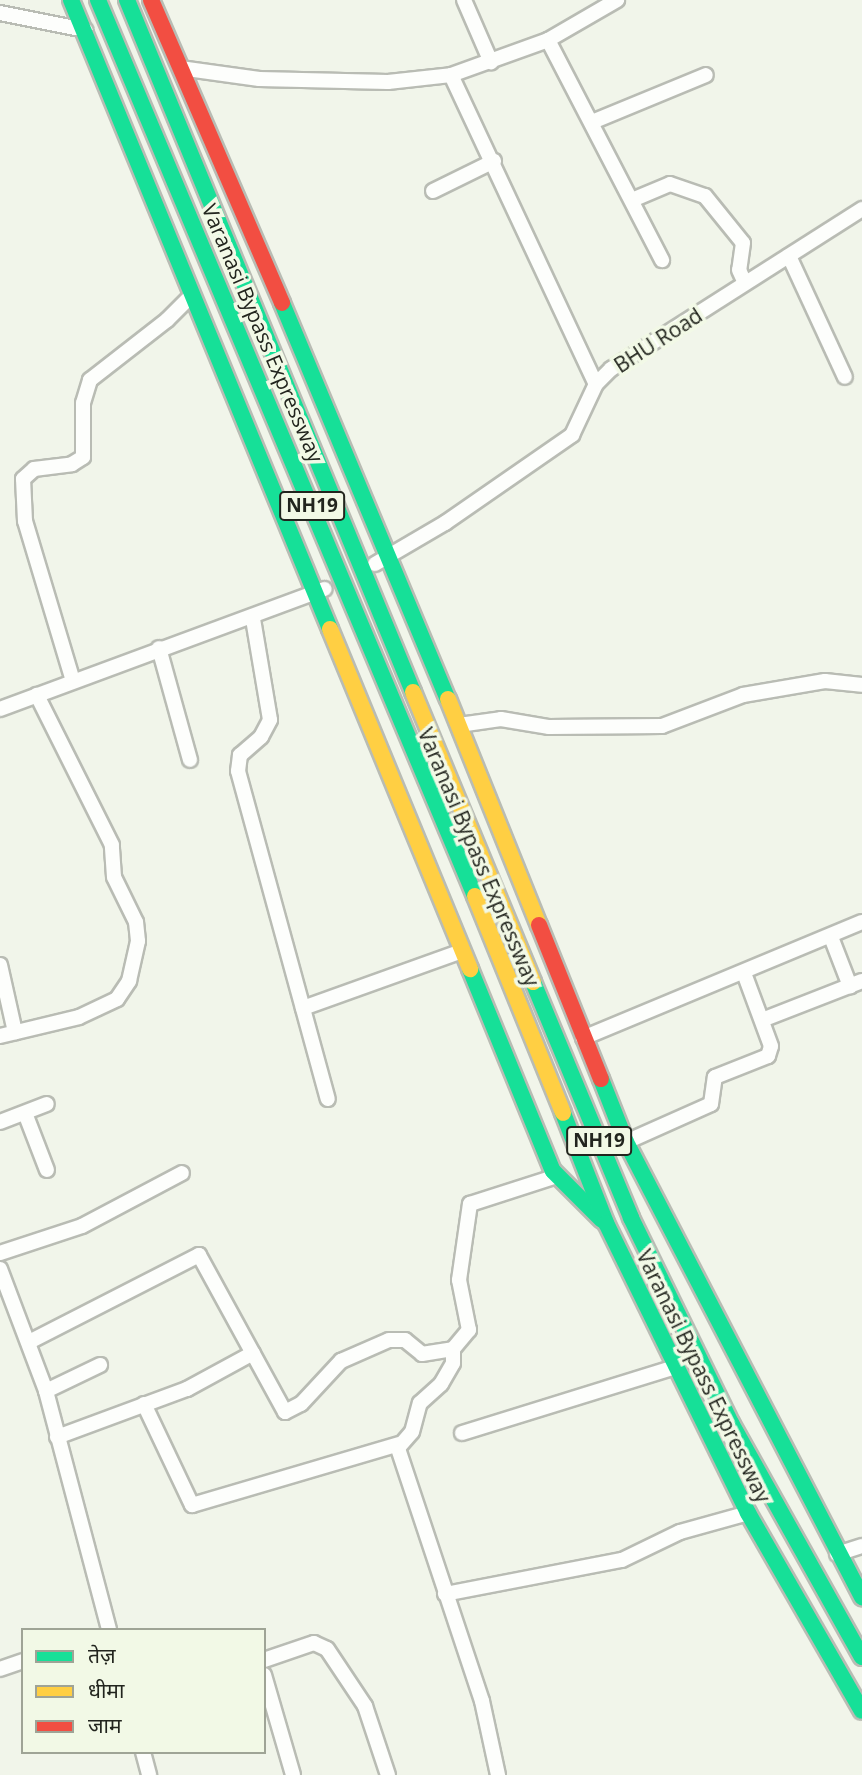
<!DOCTYPE html>
<html>
<head>
<meta charset="utf-8">
<style>
	body { margin:0 }
	#map { position:relative; width:862px; height:1775px; overflow:hidden; background:#f1f5ea; font-family:"Open Sans","Noto Sans Devanagari",sans-serif }
	div>[style] { position:absolute }
	.roads { filter:drop-shadow(2px 0 #b9bcb4) drop-shadow(-2px 0 #b9bcb4) drop-shadow(0 2px #b9bcb4) drop-shadow(0 -2px #b9bcb4) }
	.street>* { height:14px; margin:-7px; padding:0 7px; transform-origin:7px; border-radius:7px; background:#fdfefc }
	.fast>* { height:16px; margin:-8px; padding:0 8px; transform-origin:8px; border-radius:8px; background:#16e098 }
	.slow>* { height:16px; margin:-8px; padding:0 8px; transform-origin:8px; border-radius:8px; background:#ffcf43 }
	.jam>* { height:16px; margin:-8px; padding:0 8px; transform-origin:8px; border-radius:8px; background:#f24e42 }
	span { translate:-50% -50%; white-space:nowrap; text-align:center; line-height:1.15; -webkit-text-stroke:7px #f2f9e6; paint-order:stroke }
	.shield-label span { padding:2px 5px; background:#f2f9e6; border:2px solid; border-radius:5px; -webkit-text-stroke-width:0 }
	.shield-label { font-size:19px; color:#22251e; font-weight:700 }
	.street-label { font-size:21px; color:#22251e }
	.legend { position:absolute; left:21px; top:1628px; width:245px; height:126px; box-sizing:border-box; background:#f2f9e6; border:2px solid #9fa496; margin:0; padding:9px 12px; list-style:none; font-size:21px; color:#22251e }
	.legend li { display:flex; align-items:center; gap:14px; height:35px }
	.legend b { width:35px; border:2px solid #9fa496 }
</style>
</head>
<body>
<div id="map">
	<div class="roads">
		<div class="street">
			<i style="left:464px;top:0;width:68px;rotate:66.5deg"></i>
			<i style="left:0;top:13px;width:87px;rotate:11.3deg"></i>
			<i style="left:548px;top:40px;width:80px;rotate:-30.1deg"></i>
			<i style="left:180px;top:68px;width:80px;rotate:7.9deg"></i>
			<i style="left:259px;top:79px;width:129px;rotate:1.3deg"></i>
			<i style="left:388px;top:82px;width:63px;rotate:-6.3deg"></i>
			<i style="left:451px;top:75px;width:103px;rotate:-19.8deg"></i>
			<i style="left:548px;top:40px;width:248px;rotate:62.6deg"></i>
			<i style="left:451px;top:75px;width:341px;rotate:64.9deg"></i>
			<i style="left:592px;top:122px;width:123px;rotate:-22.4deg"></i>
			<i style="left:433px;top:191px;width:68px;rotate:-26.2deg"></i>
			<i style="left:632px;top:200px;width:41px;rotate:-22.8deg"></i>
			<i style="left:670px;top:184px;width:37px;rotate:19deg"></i>
			<i style="left:705px;top:196px;width:60px;rotate:51deg"></i>
			<i style="left:743px;top:243px;width:27px;rotate:98deg"></i>
			<i style="left:739px;top:270px;width:14px;rotate:65deg"></i>
			<i style="left:789px;top:256px;width:133px;rotate:65.2deg"></i>
			<i style="left:375px;top:564px;width:81px;rotate:-30.4deg"></i>
			<i style="left:445px;top:523px;width:155px;rotate:-34.7deg"></i>
			<i style="left:572px;top:435px;width:56px;rotate:-64.8deg"></i>
			<i style="left:596px;top:384px;width:21px;rotate:-45deg"></i>
			<i style="left:611px;top:369px;width:298px;rotate:-32.5deg"></i>
			<i style="left:253px;top:619px;width:102px;rotate:80.4deg"></i>
			<i style="left:270px;top:720px;width:19px;rotate:118deg"></i>
			<i style="left:261px;top:737px;width:28px;rotate:139deg"></i>
			<i style="left:240px;top:755px;width:16px;rotate:97deg"></i>
			<i style="left:238px;top:771px;width:340px;rotate:74.7deg"></i>
			<i style="left:159px;top:648px;width:116px;rotate:74.5deg"></i>
			<i style="left:73px;top:681px;width:167px;rotate:-106.7deg"></i>
			<i style="left:25px;top:521px;width:42px;rotate:-92.7deg"></i>
			<i style="left:23px;top:479px;width:15px;rotate:-42deg"></i>
			<i style="left:34px;top:469px;width:38px;rotate:-7deg"></i>
			<i style="left:72px;top:464px;width:13px;rotate:-32deg"></i>
			<i style="left:83px;top:457px;width:54px;rotate:-90deg"></i>
			<i style="left:83px;top:403px;width:24px;rotate:-73deg"></i>
			<i style="left:90px;top:380px;width:98px;rotate:-37.9deg"></i>
			<i style="left:167px;top:320px;width:35px;rotate:-45deg"></i>
			<i style="left:0;top:709px;width:346px;rotate:-20.3deg"></i>
			<i style="left:459px;top:725px;width:42px;rotate:-8.1deg"></i>
			<i style="left:501px;top:719px;width:49px;rotate:9.5deg"></i>
			<i style="left:549px;top:727px;width:113px;rotate:-0.5deg"></i>
			<i style="left:662px;top:726px;width:87px;rotate:-20.9deg"></i>
			<i style="left:743px;top:695px;width:83px;rotate:-9.7deg"></i>
			<i style="left:825px;top:681px;width:37px;rotate:6deg"></i>
			<i style="left:831px;top:937px;width:53px;rotate:68.8deg"></i>
			<i style="left:0;top:965px;width:69px;rotate:77.4deg"></i>
			<i style="left:303px;top:1008px;width:169px;rotate:-19.7deg"></i>
			<i style="left:762px;top:1020px;width:107px;rotate:-21.3deg"></i>
			<i style="left:0;top:1036px;width:81px;rotate:-13.5deg"></i>
			<i style="left:79px;top:1017px;width:42px;rotate:-25.3deg"></i>
			<i style="left:117px;top:999px;width:22px;rotate:-56deg"></i>
			<i style="left:129px;top:981px;width:41px;rotate:-77.3deg"></i>
			<i style="left:138px;top:941px;width:19px;rotate:-96deg"></i>
			<i style="left:136px;top:922px;width:50px;rotate:-116.1deg"></i>
			<i style="left:114px;top:877px;width:32px;rotate:-94deg"></i>
			<i style="left:112px;top:845px;width:168px;rotate:-116.6deg"></i>
			<i style="left:583px;top:1038px;width:302px;rotate:-22.6deg"></i>
			<i style="left:25px;top:1113px;width:61px;rotate:68.9deg"></i>
			<i style="left:0;top:1122px;width:50px;rotate:-21deg"></i>
			<i style="left:626px;top:1142px;width:93px;rotate:-24.1deg"></i>
			<i style="left:711px;top:1104px;width:27px;rotate:-82deg"></i>
			<i style="left:715px;top:1077px;width:57px;rotate:-21.6deg"></i>
			<i style="left:768px;top:1056px;width:10px;rotate:-73deg"></i>
			<i style="left:771px;top:1046px;width:78px;rotate:-110.3deg"></i>
			<i style="left:0;top:1253px;width:86px;rotate:-18.2deg"></i>
			<i style="left:82px;top:1226px;width:113px;rotate:-27.9deg"></i>
			<i style="left:0;top:1269px;width:130px;rotate:69.3deg"></i>
			<i style="left:46px;top:1391px;width:247px;rotate:75.2deg"></i>
			<i style="left:29px;top:1342px;width:191px;rotate:-27.1deg"></i>
			<i style="left:199px;top:1255px;width:179px;rotate:61.3deg"></i>
			<i style="left:285px;top:1412px;width:18px;rotate:-27deg"></i>
			<i style="left:301px;top:1404px;width:59px;rotate:-47.1deg"></i>
			<i style="left:341px;top:1361px;width:52px;rotate:-23.6deg"></i>
			<i style="left:389px;top:1340px;width:16px"></i>
			<i style="left:405px;top:1340px;width:22px;rotate:39deg"></i>
			<i style="left:422px;top:1354px;width:31px;rotate:-9deg"></i>
			<i style="left:46px;top:1391px;width:60px;rotate:-25.7deg"></i>
			<i style="left:144px;top:1404px;width:112px;rotate:64.6deg"></i>
			<i style="left:192px;top:1505px;width:216px;rotate:-16.4deg"></i>
			<i style="left:462px;top:1433px;width:223px;rotate:-17.2deg"></i>
			<i style="left:57px;top:1437px;width:139px;rotate:-20.3deg"></i>
			<i style="left:187px;top:1389px;width:75px;rotate:-28.6deg"></i>
			<i style="left:837px;top:1554px;width:26px;rotate:-18deg"></i>
			<i style="left:445px;top:1594px;width:180px;rotate:-10.9deg"></i>
			<i style="left:622px;top:1560px;width:64px;rotate:-25.8deg"></i>
			<i style="left:680px;top:1532px;width:71px;rotate:-15.6deg"></i>
			<i style="left:264px;top:1660px;width:53px;rotate:-18.8deg"></i>
			<i style="left:314px;top:1643px;width:14px;rotate:25deg"></i>
			<i style="left:327px;top:1649px;width:69px;rotate:56.3deg"></i>
			<i style="left:365px;top:1706px;width:73px;rotate:71.6deg"></i>
			<i style="left:0;top:1669px;width:24px;rotate:-19deg"></i>
			<i style="left:264px;top:1675px;width:104px;rotate:73.8deg"></i>
			<i style="left:143px;top:1752px;width:24px;rotate:75deg"></i>
			<i style="left:498px;top:1775px;width:76px;rotate:-102.2deg"></i>
			<i style="left:482px;top:1701px;width:267px;rotate:-108.4deg"></i>
			<i style="left:398px;top:1448px;width:21px;rotate:-49deg"></i>
			<i style="left:412px;top:1432px;width:30px;rotate:-75deg"></i>
			<i style="left:420px;top:1403px;width:28px;rotate:-42deg"></i>
			<i style="left:441px;top:1384px;width:24px;rotate:-60deg"></i>
			<i style="left:453px;top:1363px;width:14px;rotate:-90deg"></i>
			<i style="left:453px;top:1349px;width:25px;rotate:-50deg"></i>
			<i style="left:469px;top:1330px;width:51px;rotate:-101.3deg"></i>
			<i style="left:459px;top:1280px;width:77px;rotate:-81.8deg"></i>
			<i style="left:470px;top:1204px;width:91px;rotate:-17.8deg"></i>
		</div>
		<div class="fast">
			<i style="left:71px;top:0;width:680px;rotate:67.62deg"></i>
			<i style="left:98px;top:0;width:972px;rotate:67.18deg"></i>
			<i style="left:127px;top:0;width:749px;rotate:67.54deg"></i>
			<i style="left:282px;top:303px;width:429px;rotate:67.3deg"></i>
			<i style="left:470px;top:969px;width:218px;rotate:67.7deg"></i>
			<i style="left:553px;top:1171px;width:69px;rotate:45deg"></i>
			<i style="left:533px;top:982px;width:256px;rotate:67.4deg"></i>
			<i style="left:631px;top:1218px;width:228px;rotate:64deg"></i>
			<i style="left:731px;top:1423px;width:268px;rotate:60.8deg"></i>
			<i style="left:601px;top:1079px;width:68px;rotate:68.4deg"></i>
			<i style="left:626px;top:1142px;width:513px;rotate:62.59deg"></i>
			<i style="left:563px;top:1113px;width:118px;rotate:68.6deg"></i>
			<i style="left:606px;top:1223px;width:323px;rotate:63.9deg"></i>
			<i style="left:748px;top:1513px;width:228px;rotate:60.1deg"></i>
		</div>
		<div class="slow">
			<i style="left:330px;top:629px;width:368px;rotate:67.6deg"></i>
			<i style="left:413px;top:692px;width:314px;rotate:67.5deg"></i>
			<i style="left:448px;top:699px;width:244px;rotate:68.1deg"></i>
			<i style="left:475px;top:896px;width:234px;rotate:67.9deg"></i>
		</div>
		<div class="jam">
			<i style="left:151px;top:0;width:330px;rotate:66.6deg"></i>
			<i style="left:539px;top:925px;width:166px;rotate:68.1deg"></i>
		</div>
	</div>
	<div class="shield-label">
		<span style="left:312px;top:506px">NH19</span>
		<span style="left:599px;top:1141px">NH19</span>
	</div>
	<div class="street-label">
		<span style="left:263px;top:333px;rotate:67deg">Varanasi Bypass Expressway</span>
		<span style="left:658px;top:340px;rotate:-33deg">BHU Road</span>
		<span style="left:479px;top:857px;rotate:67deg">Varanasi Bypass Expressway</span>
		<span style="left:704px;top:1376px;rotate:64deg">Varanasi Bypass Expressway</span>
	</div>
	<ul class="legend">
	<li><b style="height:9px;background:#16e098"></b>तेज़</li>
	<li><b style="height:9px;background:#ffcf43"></b>धीमा</li>
	<li><b style="height:9px;background:#f24e42"></b>जाम</li>
	</ul>
</div>
</body>
</html>
